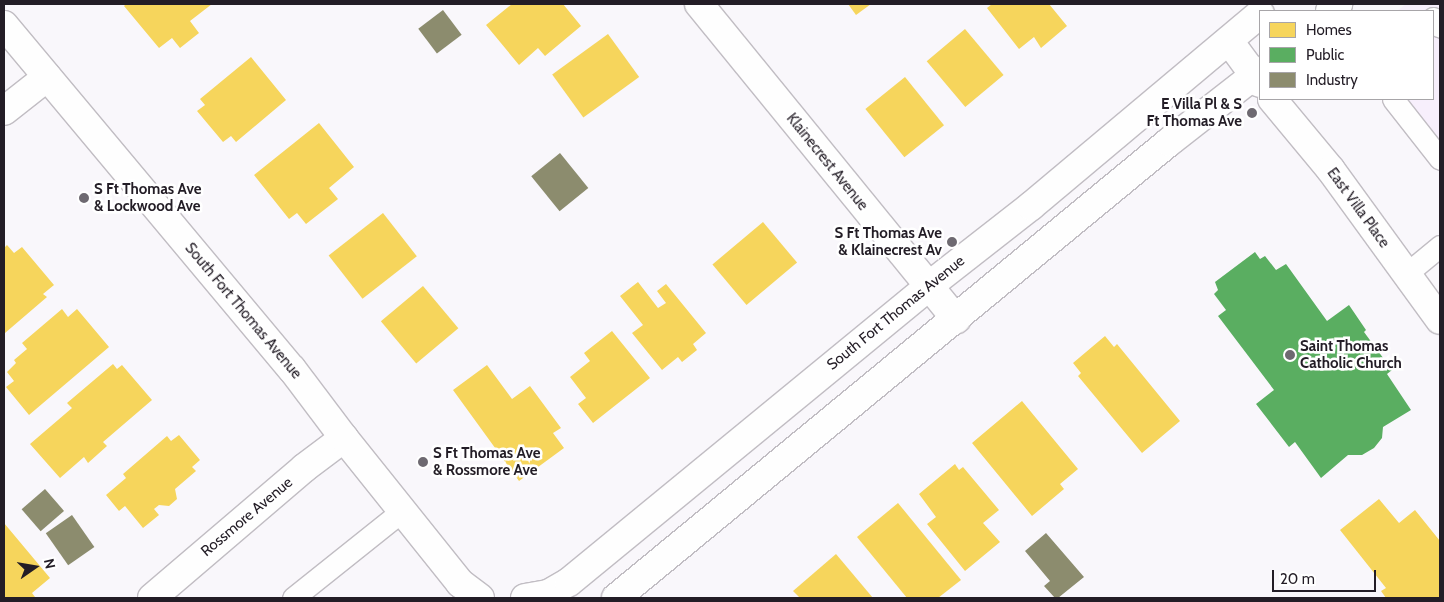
<!DOCTYPE html>
<html>
<head>
<meta charset="utf-8">
<style>
	body { margin:0 }
	#map { position:relative; width:1444px; height:602px; overflow:hidden; background:#f9f7fb; font-family:Cabin,sans-serif }
	div>[style] { position:absolute }
	.education>* { inset:0; background:#f7effc }
	.homes>* { inset:0; background:#f6d55c; transform-origin:0 0 }
	.public>* { inset:0; background:#5aae61 }
	.industry>* { inset:0; background:#8c8c6e; transform-origin:0 0 }
	.roads { filter:drop-shadow(1px 0 #c1bdc3) drop-shadow(-1px 0 #c1bdc3) drop-shadow(0 1px #c1bdc3) drop-shadow(0 -1px #c1bdc3) }
	.service>* { height:21px; margin:-10.5px; padding:0 10.5px; transform-origin:10.5px; border-radius:10.5px; background:#fefefe }
	.minor>* { height:28px; margin:-14px; padding:0 14px; transform-origin:14px; border-radius:14px; background:#fefefe }
	.secondary>* { height:28px; margin:-14px; padding:0 14px; transform-origin:14px; border-radius:14px; background:#fefefe }
	.dots>* { width:14px; height:14px; translate:-50% -50%; box-sizing:border-box; border:2px solid #fff; border-radius:50% }
	span { translate:-50% -50%; white-space:nowrap; text-align:center; line-height:1.15; -webkit-text-stroke:5px #fff; paint-order:stroke }
	.poi-label { font-size:15px; color:#231d26; font-weight:700 }
	.right { translate:-100% -50%; text-align:right }
	.left { translate:0 -50%; text-align:left }
	.street-label { font-size:15px; color:#231d26 }
	.frame { position:absolute; inset:0; border:5px solid #231d26; pointer-events:none }
	.legend { position:absolute; left:1259px; top:10px; width:175px; height:90px; box-sizing:border-box; background:#fff; border:1px solid #a7a5a8; margin:0; padding:6px 9px; list-style:none; font-size:15px; color:#231d26 }
	.legend li { display:flex; align-items:center; gap:10px; height:25px }
	.legend b { width:25px; border:1px solid #a7a5a8 }
	.north { position:absolute; left:10px; top:542px; width:50px; height:50px; -webkit-text-stroke:4px #fff; paint-order:stroke; rotate:77deg; font-size:14px; font-weight:700; line-height:20px; text-align:center; color:#231d26 }
	.north::after { content:''; display:block; margin:auto; width:18px; height:22px; background:#231d26; clip-path:polygon(50% 0,100% 100%,50% 72%,0 100%) }
	.scale { position:absolute; left:1272px; top:570px; width:104px; height:22px; box-sizing:border-box; border:2px solid #231d26; border-top:0; padding-left:6px; font-size:15px; line-height:18px; white-space:nowrap; color:#231d26; -webkit-text-stroke:4px #fff; paint-order:stroke }
</style>
</head>
<body>
<div id="map">
	<div class="education">
		<i style="clip-path:polygon(1406px 4px,1440px 4px,1440px 161px,1391px 99px,1433px 99px,1433px 11px,1397px 11px)"></i>
	</div>
	<div class="homes">
		<i style="clip-path:polygon(126px 4px,212px 4px,190px 21px,199px 33px,180px 48px,172px 38px,159px 48px,124px 6px)"></i>
		<i style="clip-path:polygon(512px 4px,563px 4px,581px 26px,545px 56px,538px 48px,519px 65px,486px 25px)"></i>
		<i style="clip-path:polygon(848px 4px,871px 4px,856px 15px)"></i>
		<i style="clip-path:polygon(992px 4px,1049px 4px,1067px 26px,1041px 48px,1034px 37px,1019px 49px,987px 8px)"></i>
		<i style="left:965px;top:29px;width:60px;height:50px;rotate:50deg"></i>
		<i style="left:608px;top:34px;width:53px;height:69px;rotate:54deg"></i>
		<i style="clip-path:polygon(251px 57px,286px 100px,236px 142px,231px 136px,223px 142px,197px 111px,205px 105px,200px 99px)"></i>
		<i style="left:905px;top:77px;width:62px;height:51px;rotate:51deg"></i>
		<i style="clip-path:polygon(319px 123px,354px 167px,329px 188px,338px 199px,306px 224px,297px 213px,289px 219px,254px 175px)"></i>
		<i style="left:383px;top:213px;width:55px;height:69px;rotate:52deg"></i>
		<i style="left:763px;top:222px;width:53px;height:66px;rotate:50deg"></i>
		<i style="clip-path:polygon(7px 245px,14px 253px,22px 247px,54px 285px,43px 294px,47px 297px,5px 333px,4px 248px)"></i>
		<i style="clip-path:polygon(638px 282px,658px 308px,666px 303px,657px 291px,666px 284px,706px 333px,693px 344px,697px 350px,682px 362px,678px 357px,662px 370px,632px 333px,643px 325px,620px 296px)"></i>
		<i style="left:423px;top:286px;width:55px;height:55px;rotate:50deg"></i>
		<i style="clip-path:polygon(62px 309px,68px 317px,77px 309px,109px 347px,29px 415px,6px 387px,14px 381px,7px 372px,16px 363px,14px 360px,27px 349px,22px 343px)"></i>
		<i style="clip-path:polygon(612px 331px,650px 378px,593px 423px,578px 404px,586px 398px,570px 377px,590px 361px,584px 353px)"></i>
		<i style="clip-path:polygon(1105px 336px,1114px 347px,1117px 344px,1180px 421px,1142px 453px,1078px 376px,1081px 373px,1073px 363px)"></i>
		<i style="clip-path:polygon(113px 364px,117px 369px,122px 365px,152px 400px,103px 442px,107px 446px,88px 463px,84px 457px,60px 478px,30px 444px,72px 408px,67px 403px)"></i>
		<i style="clip-path:polygon(487px 365px,512px 399px,530px 386px,561px 428px,553px 433px,564px 448px,519px 481px,453px 390px)"></i>
		<i style="clip-path:polygon(1022px 401px,1078px 469px,1060px 484px,1064px 489px,1032px 516px,972px 443px)"></i>
		<i style="clip-path:polygon(179px 435px,200px 460px,192px 467px,196px 471px,175px 489px,177px 499px,169px 506px,159px 505px,154px 509px,159px 515px,143px 528px,125px 506px,119px 511px,106px 495px,126px 478px,123px 474px,167px 436px,171px 441px)"></i>
		<i style="clip-path:polygon(955px 464px,959px 470px,963px 467px,999px 510px,983px 523px,1000px 542px,965px 571px,927px 524px,936px 517px,919px 494px)"></i>
		<i style="clip-path:polygon(1379px 499px,1399px 523px,1415px 510px,1440px 541px,1440px 598px,1386px 598px,1381px 591px,1386px 588px,1340px 530px)"></i>
		<i style="clip-path:polygon(898px 503px,961px 580px,938px 598px,907px 598px,857px 537px)"></i>
		<i style="clip-path:polygon(4px 523px,50px 578px,32px 593px,35px 597px,33px 598px,4px 598px)"></i>
		<i style="clip-path:polygon(836px 554px,873px 598px,800px 598px,793px 591px)"></i>
	</div>
	<div class="public">
		<i style="clip-path:polygon(1255px 252px,1260px 259px,1265px 256px,1276px 270px,1286px 264px,1327px 321px,1349px 305px,1366px 330px,1364px 332px,1392px 370px,1387px 374px,1411px 410px,1383px 427px,1382px 438px,1374px 448px,1362px 455px,1348px 455px,1321px 478px,1295px 442px,1289px 447px,1256px 404px,1274px 390px,1218px 316px,1226px 310px,1214px 294px,1218px 290px,1215px 282px)"></i>
	</div>
	<div class="industry">
		<i style="left:443px;top:10px;width:31px;height:31px;rotate:53deg"></i>
		<i style="left:560px;top:153px;width:45px;height:37px;rotate:51deg"></i>
		<i style="left:45px;top:489px;width:29px;height:31px;rotate:49deg"></i>
		<i style="left:72px;top:515px;width:39px;height:32px;rotate:55deg"></i>
		<i style="clip-path:polygon(1046px 533px,1084px 577px,1058px 598px,1055px 598px,1044px 586px,1050px 581px,1025px 551px)"></i>
	</div>
	<div class="roads">
		<div class="service">
			<i style="left:1433px;top:18px;width:11px;rotate:52deg"></i>
			<i style="left:1393px;top:99px;width:76px;rotate:51.9deg"></i>
			<i style="left:1406px;top:274px;width:44px;rotate:-39.5deg"></i>
			<i style="left:293px;top:598px;width:139px;rotate:-38.6deg"></i>
		</div>
		<div class="minor">
			<i style="left:699px;top:4px;width:407px;rotate:50.8deg"></i>
			<i style="left:1229px;top:41px;width:52px;rotate:53.6deg"></i>
			<i style="left:1272px;top:99px;width:92px;rotate:50.3deg"></i>
			<i style="left:1331px;top:170px;width:185px;rotate:54deg"></i>
			<i style="left:4px;top:111px;width:55px;rotate:-38.3deg"></i>
			<i style="left:152px;top:598px;width:200px;rotate:-40.5deg"></i>
			<i style="left:304px;top:468px;width:50px;rotate:-36.9deg"></i>
		</div>
		<div class="secondary">
			<i style="left:1330px;top:11px;width:11px;rotate:-41deg"></i>
			<i style="left:4px;top:25px;width:449px;rotate:50.1deg"></i>
			<i style="left:292px;top:369px;width:86px;rotate:53deg"></i>
			<i style="left:344px;top:438px;width:186px;rotate:51.3deg"></i>
			<i style="left:460px;top:583px;width:25px;rotate:37deg"></i>
			<i style="left:525px;top:598px;width:23px;rotate:-10deg"></i>
			<i style="left:548px;top:594px;width:24px;rotate:-30deg"></i>
			<i style="left:569px;top:582px;width:467px;rotate:-39.4deg"></i>
			<i style="left:930px;top:285px;width:128px;rotate:-38deg"></i>
			<i style="left:1031px;top:206px;width:299px;rotate:-40deg"></i>
			<i style="left:616px;top:598px;width:717px;rotate:-39.51deg"></i>
			<i style="left:1169px;top:142px;width:115px;rotate:-38deg"></i>
		</div>
	</div>
	<div class="dots">
		<i style="left:1252px;top:113px;background:#6e6971"></i>
		<i style="left:84px;top:198px;background:#6e6971"></i>
		<i style="left:952px;top:242px;background:#6e6971"></i>
		<i style="left:1290px;top:355px;background:#6e6971"></i>
		<i style="left:423px;top:462px;background:#6e6971"></i>
	</div>
	<div class="poi-label">
		<span class="right" style="left:1242px;top:113px">E Villa Pl &amp; S<br>Ft Thomas Ave</span>
		<span class="left" style="left:94px;top:198px">S Ft Thomas Ave<br>&amp; Lockwood Ave</span>
		<span class="right" style="left:942px;top:242px">S Ft Thomas Ave<br>&amp; Klainecrest Av</span>
		<span class="left" style="left:1300px;top:355px">Saint Thomas<br>Catholic Church</span>
		<span class="left" style="left:433px;top:462px">S Ft Thomas Ave<br>&amp; Rossmore Ave</span>
	</div>
	<div class="street-label">
		<span style="left:827px;top:162px;rotate:51deg">Klainecrest Avenue</span>
		<span style="left:1358px;top:208px;rotate:54deg">East Villa Place</span>
		<span style="left:243px;top:311px;rotate:50deg">South Fort Thomas Avenue</span>
		<span style="left:896px;top:313px;rotate:-39deg">South Fort Thomas Avenue</span>
		<span style="left:247px;top:517px;rotate:-40deg">Rossmore Avenue</span>
	</div>
	<div class="frame"></div>
	<ul class="legend">
	<li><b style="height:14px;background:#f6d55c"></b>Homes</li>
	<li><b style="height:14px;background:#5aae61"></b>Public</li>
	<li><b style="height:14px;background:#8c8c6e"></b>Industry</li>
	</ul>
	<div class="north">N</div>
	<div class="scale">20 m</div>
</div>
</body>
</html>
